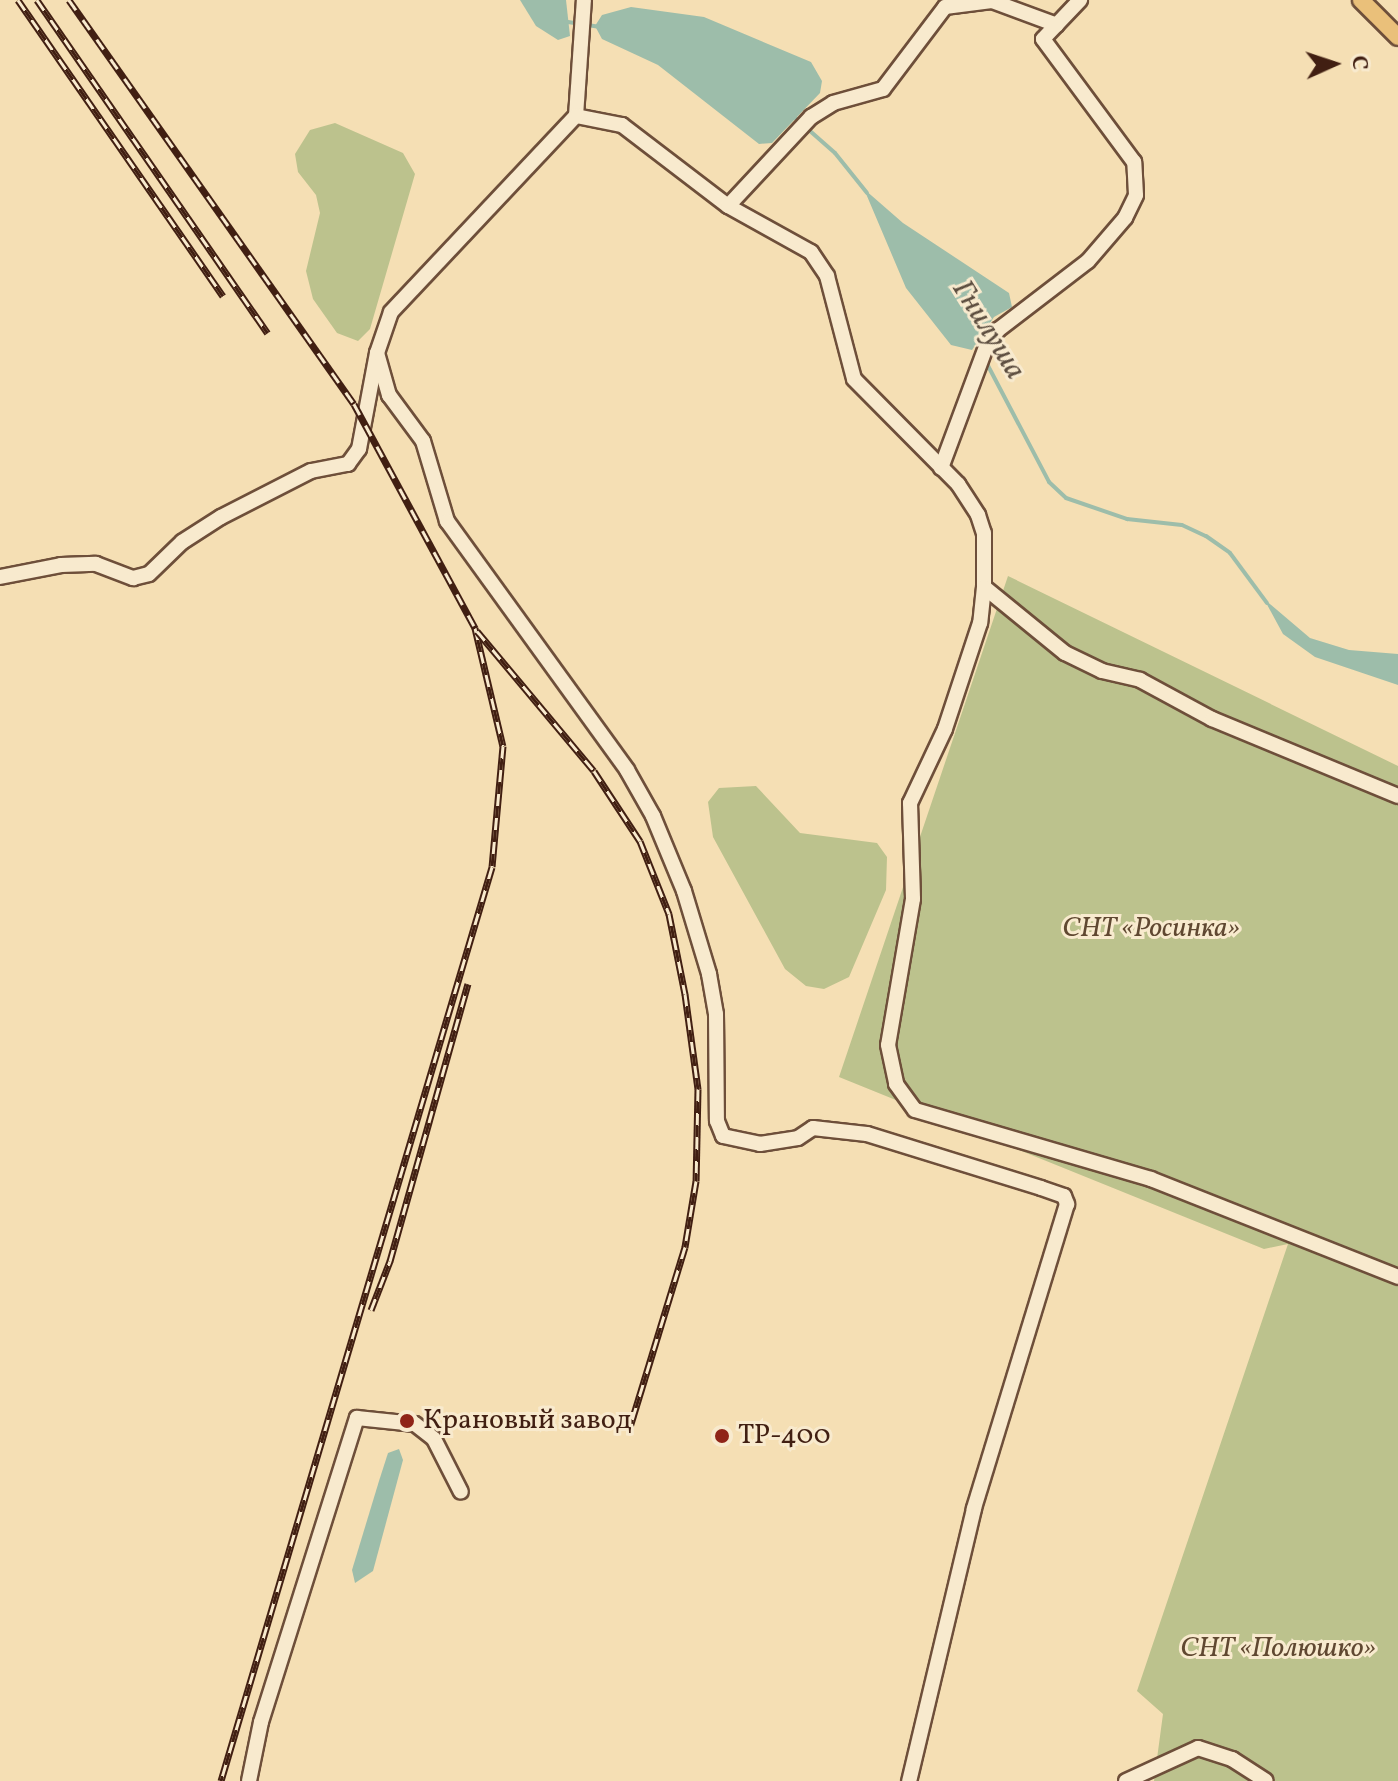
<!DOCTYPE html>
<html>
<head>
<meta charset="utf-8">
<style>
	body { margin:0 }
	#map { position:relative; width:1398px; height:1781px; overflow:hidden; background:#f5dfb4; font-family:Vollkorn,serif }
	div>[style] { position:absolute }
	.green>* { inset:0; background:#bcc28d }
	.water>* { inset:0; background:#9dbdaa }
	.stream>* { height:4px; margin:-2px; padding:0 2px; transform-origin:2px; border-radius:2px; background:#9dbdaa }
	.roads { filter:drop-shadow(2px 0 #6e4f3a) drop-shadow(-2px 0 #6e4f3a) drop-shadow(0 2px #6e4f3a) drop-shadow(0 -2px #6e4f3a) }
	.minor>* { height:14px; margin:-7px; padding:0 7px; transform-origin:7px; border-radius:7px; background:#f8eace }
	.major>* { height:16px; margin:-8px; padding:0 8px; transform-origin:8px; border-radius:8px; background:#eac07a }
	.rail>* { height:7px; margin-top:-3.5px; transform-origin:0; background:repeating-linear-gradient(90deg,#f8eace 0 12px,#411f12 0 24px); box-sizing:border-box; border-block:2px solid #411f12 }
	.dots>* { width:22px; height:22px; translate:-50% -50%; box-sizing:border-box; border:4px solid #f8eace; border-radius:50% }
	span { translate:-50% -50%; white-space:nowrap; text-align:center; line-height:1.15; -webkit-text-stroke:6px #f8eace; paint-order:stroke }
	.park-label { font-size:28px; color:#604831; font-style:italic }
	.poi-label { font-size:28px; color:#411f12 }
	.left { translate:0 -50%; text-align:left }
	.water-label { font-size:30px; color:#5d4e40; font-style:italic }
	.north { position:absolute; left:1294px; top:24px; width:80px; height:80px; -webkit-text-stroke:6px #f8eace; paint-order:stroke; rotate:87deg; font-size:22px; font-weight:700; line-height:32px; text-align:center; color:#411f12 }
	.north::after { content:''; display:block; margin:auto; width:28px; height:36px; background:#411f12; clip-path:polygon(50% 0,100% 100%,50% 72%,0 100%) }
</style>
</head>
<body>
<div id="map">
	<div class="green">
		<i style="clip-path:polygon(335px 123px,403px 153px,415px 174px,370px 329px,358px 341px,337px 333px,313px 299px,306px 271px,320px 213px,316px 195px,298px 172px,295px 154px,310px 130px)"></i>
		<i style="clip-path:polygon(1008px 576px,1398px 766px,1398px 1781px,1154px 1781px,1163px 1714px,1137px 1691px,1288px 1244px,1264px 1249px,839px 1077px)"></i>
		<i style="clip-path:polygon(756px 786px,800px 833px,877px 843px,887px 857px,886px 890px,849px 977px,824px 989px,806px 986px,785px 969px,713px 837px,708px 802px,719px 788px)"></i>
	</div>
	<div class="water">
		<i style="clip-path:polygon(520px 0,566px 0,570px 36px,558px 40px,536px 26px)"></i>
		<i style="clip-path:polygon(631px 7px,704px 17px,811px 62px,822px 81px,820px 93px,772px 143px,759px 144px,658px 65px,602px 39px,595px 26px,602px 15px)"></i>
		<i style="clip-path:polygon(864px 189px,903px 223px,1009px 293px,1012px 307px,994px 317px,972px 350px,951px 345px,906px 288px)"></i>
		<i style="clip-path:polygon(1264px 599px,1310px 638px,1349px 650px,1398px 654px,1398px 685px,1315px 657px,1283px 634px)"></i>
		<i style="clip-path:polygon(399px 1449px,403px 1460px,373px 1571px,355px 1583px,352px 1570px,379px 1481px,388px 1453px)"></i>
	</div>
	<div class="stream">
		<i style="left:568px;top:22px;width:31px;rotate:9deg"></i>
		<i style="left:793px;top:116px;width:56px;rotate:41.4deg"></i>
		<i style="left:835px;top:153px;width:51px;rotate:51.3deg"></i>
		<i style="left:985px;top:360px;width:138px;rotate:62.3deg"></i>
		<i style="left:1049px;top:482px;width:23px;rotate:43deg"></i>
		<i style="left:1066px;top:498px;width:65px;rotate:19deg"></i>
		<i style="left:1127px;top:519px;width:55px;rotate:6.2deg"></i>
		<i style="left:1182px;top:525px;width:26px;rotate:25deg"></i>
		<i style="left:1206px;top:536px;width:29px;rotate:35deg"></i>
		<i style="left:1230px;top:553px;width:62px;rotate:53.5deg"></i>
	</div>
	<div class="roads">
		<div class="minor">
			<i style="left:576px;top:116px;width:47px;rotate:11.1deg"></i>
			<i style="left:622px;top:125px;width:133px;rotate:37.4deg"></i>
			<i style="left:728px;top:206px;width:95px;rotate:29deg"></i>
			<i style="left:811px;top:252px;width:29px;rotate:56deg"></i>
			<i style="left:827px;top:276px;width:106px;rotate:75.3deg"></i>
			<i style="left:854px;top:379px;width:148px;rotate:45.3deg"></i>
			<i style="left:958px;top:484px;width:37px;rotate:57deg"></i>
			<i style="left:978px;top:515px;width:19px;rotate:72deg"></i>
			<i style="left:984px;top:533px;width:54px;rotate:90deg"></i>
			<i style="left:984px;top:587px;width:104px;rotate:39.2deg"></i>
			<i style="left:1065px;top:653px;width:41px;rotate:25.9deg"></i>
			<i style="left:1102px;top:671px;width:39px;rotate:13deg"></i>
			<i style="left:1140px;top:680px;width:82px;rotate:28.4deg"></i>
			<i style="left:1212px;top:719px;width:201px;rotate:22.5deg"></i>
			<i style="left:576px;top:116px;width:116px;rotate:-86.1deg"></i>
			<i style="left:728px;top:206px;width:122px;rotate:-47deg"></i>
			<i style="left:811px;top:117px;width:26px;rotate:-32deg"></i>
			<i style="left:833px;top:103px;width:52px;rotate:-15.6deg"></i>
			<i style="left:883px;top:89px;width:103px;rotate:-52.9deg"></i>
			<i style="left:945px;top:7px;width:47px;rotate:-7.3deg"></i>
			<i style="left:992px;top:1px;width:69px;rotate:20.3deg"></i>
			<i style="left:377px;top:353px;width:44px;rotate:74.1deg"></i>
			<i style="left:389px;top:395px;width:57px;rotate:53.5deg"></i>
			<i style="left:423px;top:441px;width:84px;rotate:73.3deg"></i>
			<i style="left:447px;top:521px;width:307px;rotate:54.1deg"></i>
			<i style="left:627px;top:770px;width:53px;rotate:60.5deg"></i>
			<i style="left:653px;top:816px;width:81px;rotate:67.5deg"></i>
			<i style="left:684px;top:891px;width:87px;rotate:73.2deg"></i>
			<i style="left:709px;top:974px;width:41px;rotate:80.1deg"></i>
			<i style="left:716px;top:1014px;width:107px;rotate:89.5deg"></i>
			<i style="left:717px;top:1121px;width:16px;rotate:68deg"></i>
			<i style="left:723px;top:1136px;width:38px;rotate:12deg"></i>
			<i style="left:760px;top:1144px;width:38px;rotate:-9deg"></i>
			<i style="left:798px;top:1138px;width:18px;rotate:-34deg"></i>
			<i style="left:813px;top:1128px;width:54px;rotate:6.3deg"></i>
			<i style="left:867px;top:1134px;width:182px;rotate:17.2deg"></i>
			<i style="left:1041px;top:1188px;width:24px;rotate:19deg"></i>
			<i style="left:1064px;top:1196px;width:9px;rotate:69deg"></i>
			<i style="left:1067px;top:1204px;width:319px;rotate:107deg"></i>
			<i style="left:974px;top:1509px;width:280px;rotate:103.4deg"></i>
			<i style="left:941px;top:468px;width:132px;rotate:-69.6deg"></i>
			<i style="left:987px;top:344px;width:18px;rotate:-52deg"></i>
			<i style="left:998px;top:330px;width:113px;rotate:-37.5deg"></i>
			<i style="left:1088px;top:261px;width:57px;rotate:-49.3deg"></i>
			<i style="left:1125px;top:218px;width:25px;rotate:-64deg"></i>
			<i style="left:1136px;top:195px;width:33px;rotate:-93deg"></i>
			<i style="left:1134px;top:162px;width:153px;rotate:-126.5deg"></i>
			<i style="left:1043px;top:39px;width:54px;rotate:-46.5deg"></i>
			<i style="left:0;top:577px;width:62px;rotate:-11.1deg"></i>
			<i style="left:61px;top:565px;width:35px;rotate:-2deg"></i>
			<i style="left:96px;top:564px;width:40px;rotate:21deg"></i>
			<i style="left:133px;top:578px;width:16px;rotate:-14deg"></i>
			<i style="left:149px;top:574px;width:46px;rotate:-44.1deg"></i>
			<i style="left:182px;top:542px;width:46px;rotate:-32.7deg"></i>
			<i style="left:221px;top:517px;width:101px;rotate:-27.1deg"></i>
			<i style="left:311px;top:471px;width:38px;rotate:-11deg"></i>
			<i style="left:348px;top:464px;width:19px;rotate:-54deg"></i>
			<i style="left:359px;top:449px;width:98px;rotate:-79.4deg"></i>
			<i style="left:377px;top:353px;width:43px;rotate:-71.1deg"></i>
			<i style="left:391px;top:312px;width:270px;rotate:-46.7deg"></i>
			<i style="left:984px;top:587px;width:36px;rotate:96deg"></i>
			<i style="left:980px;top:623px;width:112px;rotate:108.3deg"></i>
			<i style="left:945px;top:729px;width:82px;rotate:115.3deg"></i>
			<i style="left:910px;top:803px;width:96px;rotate:88.2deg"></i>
			<i style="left:913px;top:899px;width:148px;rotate:99.7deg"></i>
			<i style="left:888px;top:1045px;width:40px;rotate:78deg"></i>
			<i style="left:896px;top:1084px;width:32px;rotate:54deg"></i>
			<i style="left:915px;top:1110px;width:246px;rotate:16.3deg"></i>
			<i style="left:1151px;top:1179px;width:266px;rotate:21.6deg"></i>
			<i style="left:249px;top:1781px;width:60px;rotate:-78.5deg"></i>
			<i style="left:261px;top:1722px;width:319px;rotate:-72.5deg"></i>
			<i style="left:357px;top:1418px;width:58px;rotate:5.9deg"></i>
			<i style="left:415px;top:1424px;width:24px;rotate:38deg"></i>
			<i style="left:434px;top:1439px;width:59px;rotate:63deg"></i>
			<i style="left:1126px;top:1781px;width:79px;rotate:-24.6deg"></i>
			<i style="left:1198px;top:1748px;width:36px;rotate:18deg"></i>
			<i style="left:1232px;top:1759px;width:40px;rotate:32.9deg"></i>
		</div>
		<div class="major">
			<i style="left:1361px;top:0;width:52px;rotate:45deg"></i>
		</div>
	</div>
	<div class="rail">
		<i style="left:18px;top:0;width:360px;rotate:55.3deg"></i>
		<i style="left:37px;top:0;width:405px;rotate:55.3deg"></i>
		<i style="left:69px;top:0;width:494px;rotate:54.8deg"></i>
		<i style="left:354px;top:404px;width:255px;rotate:61.6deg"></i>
		<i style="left:475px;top:628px;width:121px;rotate:76.7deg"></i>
		<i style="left:503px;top:746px;width:121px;rotate:95.2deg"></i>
		<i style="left:492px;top:867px;width:953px;rotate:106.52deg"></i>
		<i style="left:477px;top:631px;width:182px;rotate:50.1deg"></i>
		<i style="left:594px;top:771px;width:84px;rotate:56.7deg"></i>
		<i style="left:640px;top:841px;width:79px;rotate:68.3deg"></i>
		<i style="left:669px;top:914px;width:82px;rotate:78.7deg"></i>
		<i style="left:685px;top:994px;width:96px;rotate:82.2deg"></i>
		<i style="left:698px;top:1089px;width:92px;rotate:91.2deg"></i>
		<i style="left:696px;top:1181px;width:67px;rotate:99.5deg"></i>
		<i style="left:685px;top:1247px;width:191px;rotate:107deg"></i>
		<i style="left:371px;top:1310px;width:53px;rotate:-68.8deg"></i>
		<i style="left:390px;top:1261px;width:288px;rotate:-74.3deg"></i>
	</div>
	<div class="dots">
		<i style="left:407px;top:1421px;background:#8f2418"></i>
		<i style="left:722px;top:1436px;background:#8f2418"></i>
	</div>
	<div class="park-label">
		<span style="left:1151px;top:929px">СНТ «Росинка»</span>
		<span style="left:1278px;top:1649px">СНТ «Полюшко»</span>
	</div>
	<div class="poi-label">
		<span class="left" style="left:423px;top:1421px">Крановый завод</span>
		<span class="left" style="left:738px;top:1436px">ТР-400</span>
	</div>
	<div class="water-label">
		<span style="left:988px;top:330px;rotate:58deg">Гнилуша</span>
	</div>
	<div class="north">С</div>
</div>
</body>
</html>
